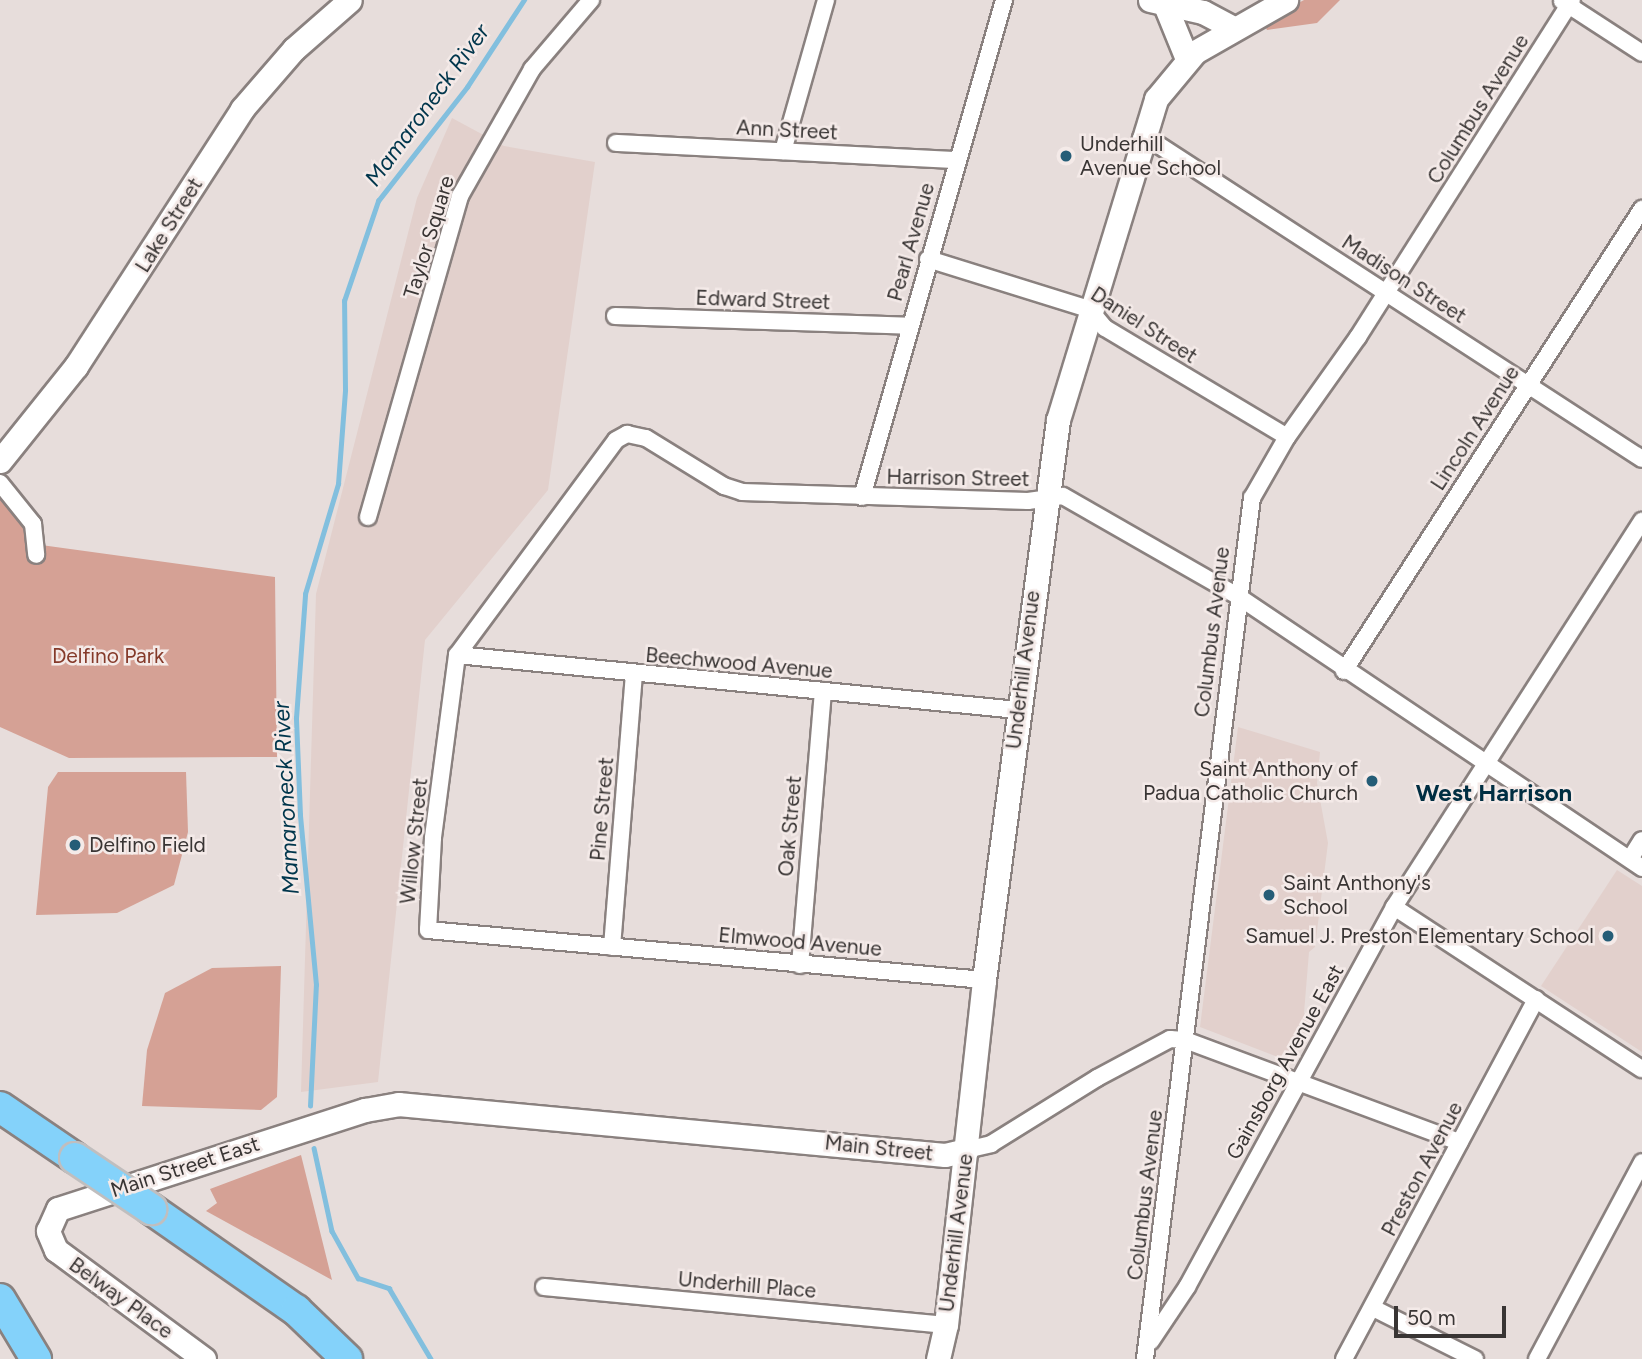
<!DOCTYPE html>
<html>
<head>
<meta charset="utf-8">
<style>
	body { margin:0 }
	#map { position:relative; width:1642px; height:1359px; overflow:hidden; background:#e7dddb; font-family:Figtree,sans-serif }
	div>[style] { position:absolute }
	.built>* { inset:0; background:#e2d0cc }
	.green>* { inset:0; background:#d5a195 }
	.stream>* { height:4.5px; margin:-2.25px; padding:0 2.25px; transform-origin:2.25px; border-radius:2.25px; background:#82bfde }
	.roads { filter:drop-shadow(2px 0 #8a817f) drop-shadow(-2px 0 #8a817f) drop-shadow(0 2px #8a817f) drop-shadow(0 -2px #8a817f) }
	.street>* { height:16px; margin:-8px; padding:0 8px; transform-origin:8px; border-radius:8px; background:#fff }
	.secondary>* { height:23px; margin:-11.5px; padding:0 11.5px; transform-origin:11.5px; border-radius:11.5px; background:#fff }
	.highway>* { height:30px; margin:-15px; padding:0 15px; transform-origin:15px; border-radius:15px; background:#84d2fa }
	.bridges { filter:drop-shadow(2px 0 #c0bebe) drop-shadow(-2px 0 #c0bebe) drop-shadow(0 2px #c0bebe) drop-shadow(0 -2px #c0bebe) }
	.highway-bridge>* { height:30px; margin:-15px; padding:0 15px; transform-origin:15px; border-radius:15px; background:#84d2fa }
	.dots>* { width:19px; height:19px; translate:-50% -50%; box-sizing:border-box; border:4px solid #f4eae8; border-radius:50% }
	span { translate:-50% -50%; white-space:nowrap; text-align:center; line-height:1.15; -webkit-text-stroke:5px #f4eae8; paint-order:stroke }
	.street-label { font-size:21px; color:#393534 }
	.poi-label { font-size:21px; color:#393534 }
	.left { translate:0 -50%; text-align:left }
	.right { translate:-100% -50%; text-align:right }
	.park-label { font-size:21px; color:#853a2a }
	.water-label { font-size:23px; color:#00364c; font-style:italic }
	.quarter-label { font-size:24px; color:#002e42; font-weight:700 }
	.scale { position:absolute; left:1394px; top:1306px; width:112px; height:32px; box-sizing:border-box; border:4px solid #393534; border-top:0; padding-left:9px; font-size:21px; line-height:24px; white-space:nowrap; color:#393534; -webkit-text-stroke:5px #f4eae8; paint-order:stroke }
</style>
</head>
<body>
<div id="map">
	<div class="built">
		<i style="clip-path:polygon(452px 118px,504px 146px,595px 162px,548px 490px,425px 640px,378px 1082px,301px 1092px,316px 594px,417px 198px)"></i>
		<i style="clip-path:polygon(1238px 727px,1320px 752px,1317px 783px,1328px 843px,1315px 947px,1309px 952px,1304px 1013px,1312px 1019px,1291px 1062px,1200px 1027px)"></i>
		<i style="clip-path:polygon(1617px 870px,1642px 886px,1642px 1052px,1541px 986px)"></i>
	</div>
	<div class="green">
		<i style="clip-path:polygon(1304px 0,1340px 0,1317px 23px,1267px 30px,1263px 22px)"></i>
		<i style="clip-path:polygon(0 494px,41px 545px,275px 577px,277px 757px,69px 758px,0 727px)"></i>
		<i style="clip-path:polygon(58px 772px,186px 772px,188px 832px,174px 885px,117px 913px,36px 915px,48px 787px)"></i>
		<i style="clip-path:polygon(281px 966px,277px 1097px,261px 1110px,142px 1106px,147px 1050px,165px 993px,212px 968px)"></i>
		<i style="clip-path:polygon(301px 1155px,332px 1280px,206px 1211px,217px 1203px,210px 1189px)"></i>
	</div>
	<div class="stream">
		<i style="left:310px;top:1106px;width:121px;rotate:-87.2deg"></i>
		<i style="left:316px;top:985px;width:171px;rotate:-95.4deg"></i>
		<i style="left:300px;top:815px;width:97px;rotate:-92.4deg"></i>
		<i style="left:296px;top:718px;width:124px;rotate:-85.8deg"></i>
		<i style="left:305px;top:594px;width:115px;rotate:-73.3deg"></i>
		<i style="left:338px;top:484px;width:94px;rotate:-85.7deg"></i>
		<i style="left:345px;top:390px;width:89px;rotate:-90.6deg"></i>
		<i style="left:344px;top:301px;width:106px;rotate:-71.2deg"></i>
		<i style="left:378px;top:201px;width:145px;rotate:-52deg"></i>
		<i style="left:467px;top:87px;width:104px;rotate:-56.8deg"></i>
		<i style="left:314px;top:1148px;width:85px;rotate:77.8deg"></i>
		<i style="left:332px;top:1231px;width:54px;rotate:61deg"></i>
		<i style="left:358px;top:1278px;width:33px;rotate:18deg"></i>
		<i style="left:389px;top:1288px;width:82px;rotate:59.4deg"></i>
	</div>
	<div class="roads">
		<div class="street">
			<i style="left:1562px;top:1px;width:95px;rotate:33deg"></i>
			<i style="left:1141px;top:138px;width:17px;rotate:21deg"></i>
			<i style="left:1157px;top:144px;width:578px;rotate:33deg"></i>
			<i style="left:616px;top:143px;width:340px;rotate:2.9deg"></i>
			<i style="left:783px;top:151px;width:157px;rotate:-74.1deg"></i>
			<i style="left:928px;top:259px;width:169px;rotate:17.3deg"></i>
			<i style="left:1089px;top:309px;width:25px;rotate:50deg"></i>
			<i style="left:1105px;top:328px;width:212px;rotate:30.9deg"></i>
			<i style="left:615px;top:316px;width:294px;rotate:1.9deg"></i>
			<i style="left:0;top:483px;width:53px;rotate:51.2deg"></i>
			<i style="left:33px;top:524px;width:31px;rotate:84deg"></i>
			<i style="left:862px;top:497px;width:517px;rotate:-74.05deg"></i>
			<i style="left:368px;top:517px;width:334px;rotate:-74deg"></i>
			<i style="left:460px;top:196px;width:146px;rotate:-60.4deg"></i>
			<i style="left:532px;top:69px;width:91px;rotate:-49.5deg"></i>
			<i style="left:457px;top:655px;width:267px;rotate:-53.5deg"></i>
			<i style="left:616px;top:440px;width:13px;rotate:-29deg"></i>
			<i style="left:627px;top:434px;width:19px;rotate:12deg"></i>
			<i style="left:646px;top:438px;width:92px;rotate:31.6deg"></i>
			<i style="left:724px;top:486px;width:19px;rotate:18deg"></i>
			<i style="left:742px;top:492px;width:286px;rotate:1.8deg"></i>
			<i style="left:1028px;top:501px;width:35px;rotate:-8deg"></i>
			<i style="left:1063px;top:496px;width:203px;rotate:29.8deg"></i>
			<i style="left:1239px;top:597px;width:486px;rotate:33.9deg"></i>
			<i style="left:457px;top:655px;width:185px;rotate:97.5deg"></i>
			<i style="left:433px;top:838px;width:92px;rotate:93.1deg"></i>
			<i style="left:428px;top:930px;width:558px;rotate:5.14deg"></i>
			<i style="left:457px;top:655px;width:564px;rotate:5.6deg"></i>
			<i style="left:1344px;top:671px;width:550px;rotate:-57.18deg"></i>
			<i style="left:1630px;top:859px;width:22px;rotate:-58deg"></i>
			<i style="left:1394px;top:907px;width:296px;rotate:33.2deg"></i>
			<i style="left:612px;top:947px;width:274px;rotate:-85.4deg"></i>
			<i style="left:800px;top:965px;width:275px;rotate:-85.2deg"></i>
			<i style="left:966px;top:1150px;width:26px;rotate:-13deg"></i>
			<i style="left:991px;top:1144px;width:125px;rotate:-31.9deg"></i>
			<i style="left:1097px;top:1078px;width:83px;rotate:-28.1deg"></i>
			<i style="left:1170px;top:1039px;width:15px;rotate:4deg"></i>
			<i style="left:1185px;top:1040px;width:293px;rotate:20.4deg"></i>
			<i style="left:544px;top:1287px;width:404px;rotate:5.4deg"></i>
			<i style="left:1373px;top:1308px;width:114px;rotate:26.6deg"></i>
			<i style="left:1151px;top:1341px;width:65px;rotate:-56.3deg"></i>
			<i style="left:1187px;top:1287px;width:433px;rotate:-61.4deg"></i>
			<i style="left:1394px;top:907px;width:459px;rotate:-57.3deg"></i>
			<i style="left:1145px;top:1359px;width:868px;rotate:-82.92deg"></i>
			<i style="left:1252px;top:498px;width:70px;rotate:-60.2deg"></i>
			<i style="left:1287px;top:437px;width:123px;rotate:-54.6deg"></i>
			<i style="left:1358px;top:337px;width:399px;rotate:-57.6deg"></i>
			<i style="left:1344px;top:1359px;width:408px;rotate:-61.9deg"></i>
			<i style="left:1537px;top:1359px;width:223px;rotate:-61.9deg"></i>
		</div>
		<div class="secondary">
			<i style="left:1150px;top:0;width:54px;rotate:12.8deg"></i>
			<i style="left:1203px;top:12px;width:34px;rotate:28deg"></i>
			<i style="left:1165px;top:5px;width:58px;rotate:67.8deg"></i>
			<i style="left:0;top:461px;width:122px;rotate:-51.3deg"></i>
			<i style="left:76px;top:366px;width:306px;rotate:-57.1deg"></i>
			<i style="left:242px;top:109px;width:79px;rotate:-49.1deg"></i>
			<i style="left:294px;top:49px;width:74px;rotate:-41.2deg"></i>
			<i style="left:204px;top:1359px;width:184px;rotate:-143.6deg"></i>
			<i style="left:56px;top:1250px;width:21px;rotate:-113deg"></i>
			<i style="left:48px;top:1231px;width:24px;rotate:-66deg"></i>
			<i style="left:58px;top:1209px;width:323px;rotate:-17.9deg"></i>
			<i style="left:365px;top:1110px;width:34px;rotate:-10deg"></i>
			<i style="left:398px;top:1104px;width:549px;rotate:5.33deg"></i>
			<i style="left:945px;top:1155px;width:22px;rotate:-13deg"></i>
			<i style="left:938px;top:1359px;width:35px;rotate:-77deg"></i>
			<i style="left:946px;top:1325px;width:347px;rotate:-83.7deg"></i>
			<i style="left:984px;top:980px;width:565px;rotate:-82.47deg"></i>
			<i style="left:1058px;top:420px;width:336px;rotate:-73deg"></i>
			<i style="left:1156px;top:99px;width:61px;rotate:-50.3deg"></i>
			<i style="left:1195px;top:52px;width:105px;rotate:-29.7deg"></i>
		</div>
		<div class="highway">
			<i style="left:0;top:1107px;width:91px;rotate:34.2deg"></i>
			<i style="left:151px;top:1209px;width:177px;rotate:34.9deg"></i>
			<i style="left:296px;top:1310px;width:71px;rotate:43.9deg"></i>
			<i style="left:0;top:1299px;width:70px;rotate:59deg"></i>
		</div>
	</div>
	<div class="bridges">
		<div class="highway-bridge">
			<i style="left:75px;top:1158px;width:92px;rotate:33.9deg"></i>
		</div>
	</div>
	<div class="dots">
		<i style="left:1066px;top:156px;background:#255d77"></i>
		<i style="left:1372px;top:781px;background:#255d77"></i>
		<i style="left:75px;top:845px;background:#255d77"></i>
		<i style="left:1269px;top:895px;background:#255d77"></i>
		<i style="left:1608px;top:936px;background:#255d77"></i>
	</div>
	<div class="street-label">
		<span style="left:1478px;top:109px;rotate:-58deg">Columbus Avenue</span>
		<span style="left:787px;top:130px;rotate:3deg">Ann Street</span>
		<span style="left:169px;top:225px;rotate:-58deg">Lake Street</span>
		<span style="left:429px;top:237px;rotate:-73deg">Taylor Square</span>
		<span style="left:911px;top:242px;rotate:-74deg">Pearl Avenue</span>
		<span style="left:1404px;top:279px;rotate:33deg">Madison Street</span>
		<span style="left:763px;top:300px;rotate:2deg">Edward Street</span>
		<span style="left:1144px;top:325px;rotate:33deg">Daniel Street</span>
		<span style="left:1475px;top:428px;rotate:-57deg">Lincoln Avenue</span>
		<span style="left:958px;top:478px;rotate:1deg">Harrison Street</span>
		<span style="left:1212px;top:632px;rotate:-83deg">Columbus Avenue</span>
		<span style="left:739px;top:663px;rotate:5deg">Beechwood Avenue</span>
		<span style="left:1023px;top:670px;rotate:-83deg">Underhill Avenue</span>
		<span style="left:602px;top:809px;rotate:-85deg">Pine Street</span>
		<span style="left:790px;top:826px;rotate:-85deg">Oak Street</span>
		<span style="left:414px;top:841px;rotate:-84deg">Willow Street</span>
		<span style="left:800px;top:942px;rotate:5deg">Elmwood Avenue</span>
		<span style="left:1285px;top:1062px;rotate:-61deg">Gainsborg Avenue East</span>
		<span style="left:879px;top:1148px;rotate:6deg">Main Street</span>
		<span style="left:185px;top:1167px;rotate:-18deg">Main Street East</span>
		<span style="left:1422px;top:1169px;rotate:-62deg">Preston Avenue</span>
		<span style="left:1145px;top:1195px;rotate:-83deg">Columbus Avenue</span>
		<span style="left:956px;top:1233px;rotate:-83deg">Underhill Avenue</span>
		<span style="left:747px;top:1285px;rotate:5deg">Underhill Place</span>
		<span style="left:121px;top:1298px;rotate:36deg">Belway Place</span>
	</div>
	<div class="poi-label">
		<span class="left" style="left:1080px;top:156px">Underhill<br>Avenue School</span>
		<span class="right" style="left:1358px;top:781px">Saint Anthony of<br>Padua Catholic Church</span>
		<span class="left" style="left:89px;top:845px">Delfino Field</span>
		<span class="left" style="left:1283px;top:895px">Saint Anthony's<br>School</span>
		<span class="right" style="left:1594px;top:936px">Samuel J. Preston Elementary School</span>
	</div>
	<div class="park-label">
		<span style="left:108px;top:656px">Delfino Park</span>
	</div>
	<div class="water-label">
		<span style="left:427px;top:105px;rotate:-54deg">Mamaroneck River</span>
		<span style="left:286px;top:798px;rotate:-93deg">Mamaroneck River</span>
	</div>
	<div class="quarter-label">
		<span style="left:1494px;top:793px">West Harrison</span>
	</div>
	<div class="scale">50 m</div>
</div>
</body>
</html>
